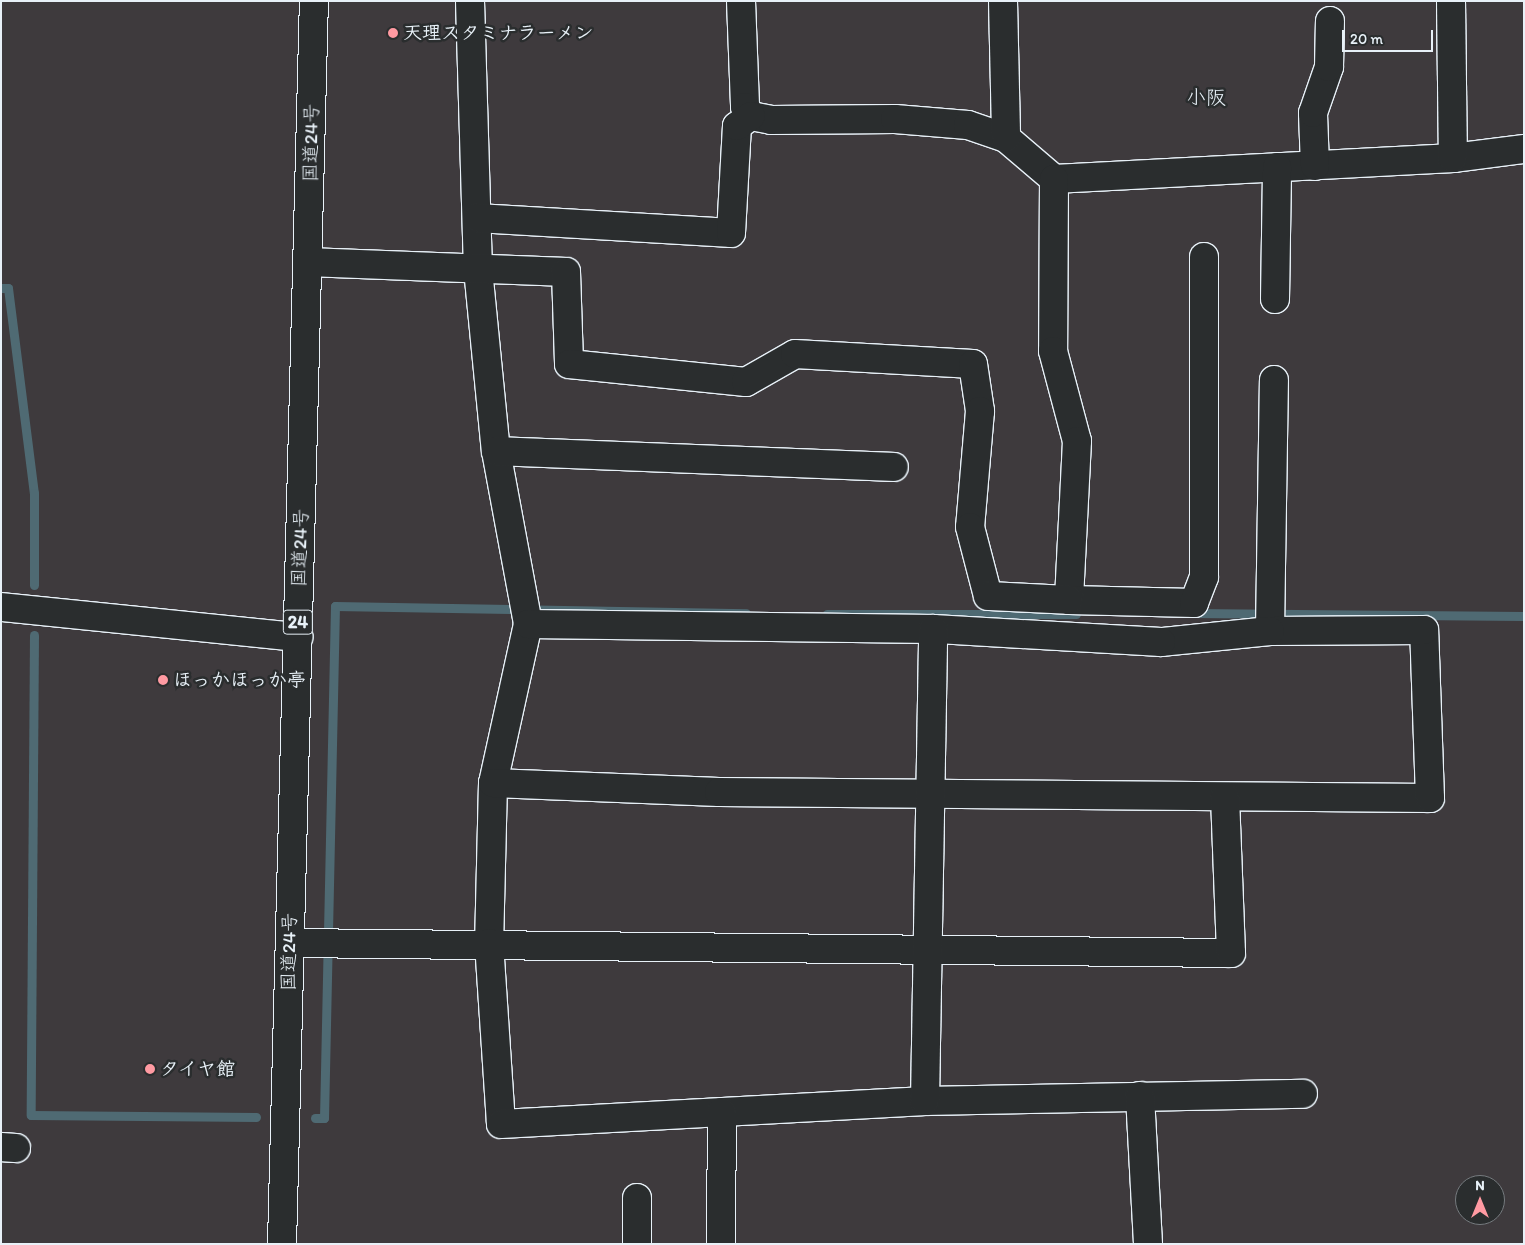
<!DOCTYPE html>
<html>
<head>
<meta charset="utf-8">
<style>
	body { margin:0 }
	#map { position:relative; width:1525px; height:1245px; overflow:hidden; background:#3e3a3d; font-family:Itim,"Klee One",sans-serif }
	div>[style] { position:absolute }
	.stream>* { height:9px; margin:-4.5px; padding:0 4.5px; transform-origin:4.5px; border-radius:4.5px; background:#4f6a73 }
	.roads { filter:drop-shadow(1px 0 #e8f1f8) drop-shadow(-1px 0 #e8f1f8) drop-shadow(0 1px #e8f1f8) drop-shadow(0 -1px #e8f1f8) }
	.minor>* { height:28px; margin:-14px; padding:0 14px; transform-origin:14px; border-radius:14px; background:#2a2d2e }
	.highway>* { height:28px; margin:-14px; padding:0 14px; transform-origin:14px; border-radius:14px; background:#2a2d2e }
	.dots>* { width:14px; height:14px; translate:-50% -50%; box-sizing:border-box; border:2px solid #2a2d2e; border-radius:50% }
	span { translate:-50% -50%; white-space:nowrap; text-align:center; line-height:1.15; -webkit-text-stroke:5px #2a2d2e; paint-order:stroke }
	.shield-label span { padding:1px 4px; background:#2a2d2e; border:1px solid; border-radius:4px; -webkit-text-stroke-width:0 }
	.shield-label { font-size:18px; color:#e8f1f8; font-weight:700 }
	.poi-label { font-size:19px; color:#e8f1f8; font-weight:700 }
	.left { translate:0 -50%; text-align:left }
	.street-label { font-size:19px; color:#e8f1f8 }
	.neighbourhood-label { font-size:20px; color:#e8f1f8 }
	.frame { position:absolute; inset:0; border:2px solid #e8f1f8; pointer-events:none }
	.north { position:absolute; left:1455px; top:1175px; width:50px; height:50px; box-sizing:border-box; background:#2a2d2e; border:1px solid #767b7f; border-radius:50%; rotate:0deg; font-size:14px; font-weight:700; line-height:20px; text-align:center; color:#e8f1f8 }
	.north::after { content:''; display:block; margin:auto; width:18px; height:22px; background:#ff9aa2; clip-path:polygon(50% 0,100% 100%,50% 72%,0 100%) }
	.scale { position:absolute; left:1342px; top:30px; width:91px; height:22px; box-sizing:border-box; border:2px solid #e8f1f8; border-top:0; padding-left:6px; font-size:15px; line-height:18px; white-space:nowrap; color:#e8f1f8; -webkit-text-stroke:4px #2a2d2e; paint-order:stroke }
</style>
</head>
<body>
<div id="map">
	<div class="stream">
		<i style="left:1px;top:288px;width:7px"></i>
		<i style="left:8px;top:288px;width:207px;rotate:82.8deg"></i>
		<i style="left:34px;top:493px;width:92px;rotate:90deg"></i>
		<i style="left:1192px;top:613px;width:332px;rotate:0.5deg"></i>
		<i style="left:827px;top:614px;width:249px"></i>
		<i style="left:34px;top:635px;width:480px;rotate:90.4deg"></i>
		<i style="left:31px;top:1115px;width:225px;rotate:0.5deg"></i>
		<i style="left:315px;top:1118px;width:9px"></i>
		<i style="left:324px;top:1118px;width:512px;rotate:-88.77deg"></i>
		<i style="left:335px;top:606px;width:411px;rotate:1deg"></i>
	</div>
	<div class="roads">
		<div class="minor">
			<i style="left:470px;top:1px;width:268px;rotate:88.3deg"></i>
			<i style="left:478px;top:269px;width:183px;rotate:84.4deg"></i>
			<i style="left:496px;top:451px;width:176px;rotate:79.5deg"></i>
			<i style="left:528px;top:624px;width:163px;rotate:102.4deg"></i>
			<i style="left:493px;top:783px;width:160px;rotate:91.4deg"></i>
			<i style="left:489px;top:943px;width:181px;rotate:86.2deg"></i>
			<i style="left:501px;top:1124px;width:425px;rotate:-3.1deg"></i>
			<i style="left:925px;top:1101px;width:378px;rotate:-1.1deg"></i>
			<i style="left:741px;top:1px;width:106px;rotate:87.8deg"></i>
			<i style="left:745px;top:107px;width:11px;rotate:56deg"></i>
			<i style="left:751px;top:116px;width:20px;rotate:11deg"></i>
			<i style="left:771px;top:120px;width:124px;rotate:-0.5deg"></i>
			<i style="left:895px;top:119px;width:73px;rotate:4.7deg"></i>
			<i style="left:968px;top:125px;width:40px;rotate:18.9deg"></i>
			<i style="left:1006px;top:138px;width:63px;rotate:40.5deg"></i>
			<i style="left:1054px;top:179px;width:400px;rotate:-3deg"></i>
			<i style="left:1453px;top:158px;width:72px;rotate:-7.2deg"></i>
			<i style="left:1003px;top:1px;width:137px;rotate:88.7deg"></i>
			<i style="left:1451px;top:1px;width:157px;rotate:89.3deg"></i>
			<i style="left:1315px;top:166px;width:53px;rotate:-92.2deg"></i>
			<i style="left:1313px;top:113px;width:49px;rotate:-70.8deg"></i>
			<i style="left:1329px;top:67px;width:46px;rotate:-88.8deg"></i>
			<i style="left:1054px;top:179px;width:172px;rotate:90.3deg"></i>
			<i style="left:1053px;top:351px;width:93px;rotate:75.1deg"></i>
			<i style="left:1077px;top:441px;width:159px;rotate:92.9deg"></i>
			<i style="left:1069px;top:600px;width:125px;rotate:1.4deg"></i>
			<i style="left:1194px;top:603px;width:28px;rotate:-69deg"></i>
			<i style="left:1204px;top:577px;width:320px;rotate:-90deg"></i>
			<i style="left:478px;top:218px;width:253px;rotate:3.4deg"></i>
			<i style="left:731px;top:233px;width:107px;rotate:-86.8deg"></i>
			<i style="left:737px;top:126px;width:17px;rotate:-36deg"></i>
			<i style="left:308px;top:262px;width:258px;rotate:2.2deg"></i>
			<i style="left:566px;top:272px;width:92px;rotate:88.1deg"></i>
			<i style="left:569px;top:364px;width:178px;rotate:5.8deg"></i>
			<i style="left:746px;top:382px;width:56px;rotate:-29.7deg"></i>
			<i style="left:795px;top:354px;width:178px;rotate:3.2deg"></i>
			<i style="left:973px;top:364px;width:48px;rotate:81.5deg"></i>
			<i style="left:980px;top:411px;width:116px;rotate:94.9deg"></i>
			<i style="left:970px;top:527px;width:71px;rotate:75.4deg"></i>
			<i style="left:988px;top:596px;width:81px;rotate:2.8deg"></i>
			<i style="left:1275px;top:299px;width:132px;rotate:-89.1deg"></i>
			<i style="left:496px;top:451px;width:398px;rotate:2.3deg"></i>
			<i style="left:1px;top:607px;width:299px;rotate:5.8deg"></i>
			<i style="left:1270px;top:631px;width:251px;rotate:-89.1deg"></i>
			<i style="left:493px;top:783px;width:226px;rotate:2.3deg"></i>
			<i style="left:719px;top:792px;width:711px;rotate:0.48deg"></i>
			<i style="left:1430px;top:798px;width:168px;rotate:-92deg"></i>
			<i style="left:1424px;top:630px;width:154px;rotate:179.6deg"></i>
			<i style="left:1270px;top:631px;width:110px;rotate:174.2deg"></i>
			<i style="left:1161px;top:642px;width:228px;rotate:-176.7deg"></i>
			<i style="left:933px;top:629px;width:405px;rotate:-179.3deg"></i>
			<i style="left:290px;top:943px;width:941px;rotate:0.61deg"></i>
			<i style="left:1231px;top:953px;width:156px;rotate:-92.2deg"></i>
			<i style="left:1140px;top:1096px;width:148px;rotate:86.9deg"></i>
			<i style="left:925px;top:1101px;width:472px;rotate:-89deg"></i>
			<i style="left:1px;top:1147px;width:15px;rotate:4deg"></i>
			<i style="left:637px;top:1244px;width:46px;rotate:-90deg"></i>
			<i style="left:721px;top:1244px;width:132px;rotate:-89.6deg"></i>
		</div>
		<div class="highway">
			<i style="left:282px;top:1244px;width:1243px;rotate:-88.53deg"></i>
		</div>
	</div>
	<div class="dots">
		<i style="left:393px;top:33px;background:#ff9aa2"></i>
		<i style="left:163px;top:680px;background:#ff9aa2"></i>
		<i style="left:150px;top:1069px;background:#ff9aa2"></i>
	</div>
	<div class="shield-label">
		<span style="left:298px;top:622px">24</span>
	</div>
	<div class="poi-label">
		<span class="left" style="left:403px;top:33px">天理スタミナラーメン</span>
		<span class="left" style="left:173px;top:680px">ほっかほっか亭</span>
		<span class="left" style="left:160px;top:1069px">タイヤ館</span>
	</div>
	<div class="street-label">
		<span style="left:311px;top:143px;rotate:-89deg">国道24号</span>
		<span style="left:300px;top:548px;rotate:-88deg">国道24号</span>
		<span style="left:289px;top:952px;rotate:-89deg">国道24号</span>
	</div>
	<div class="neighbourhood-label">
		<span style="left:1206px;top:97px">小阪</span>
	</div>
	<div class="frame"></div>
	<div class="north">N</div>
	<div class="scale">20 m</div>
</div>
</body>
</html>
